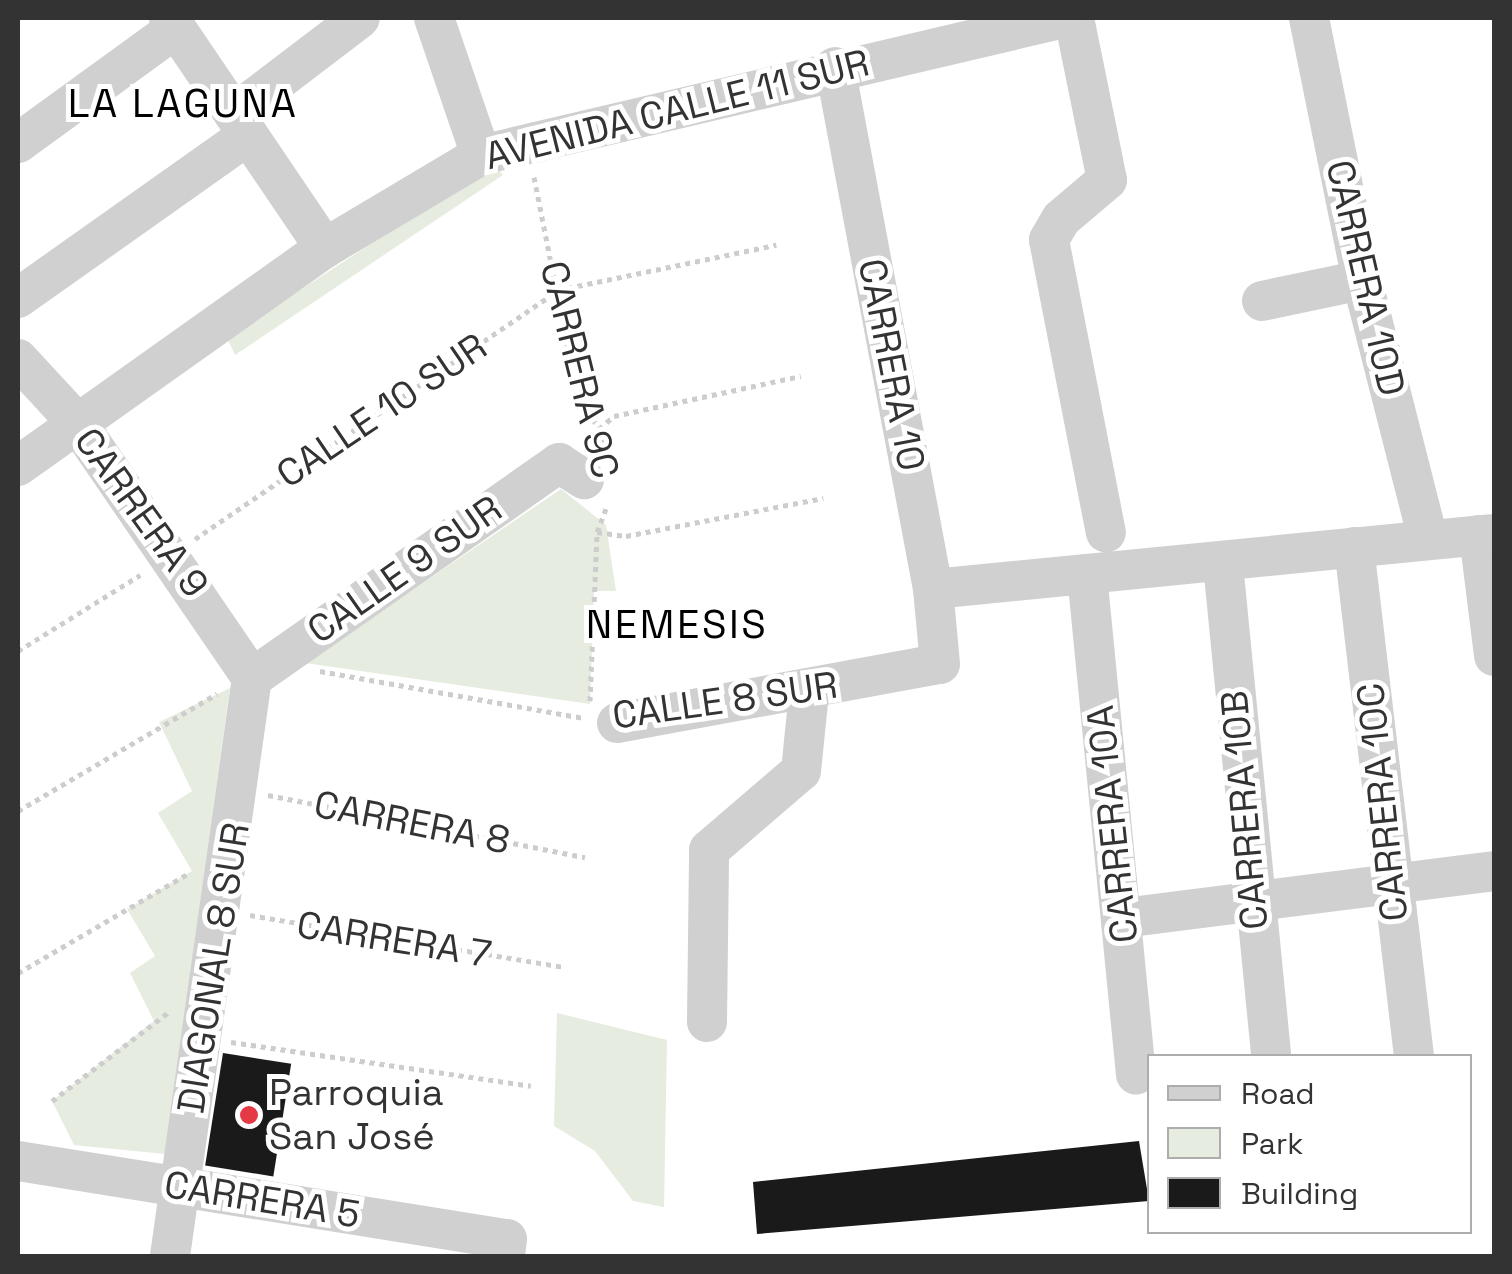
<!DOCTYPE html>
<html>
<head>
<meta charset="utf-8">
<style>
	body { margin:0 }
	#map { position:relative; width:1512px; height:1274px; overflow:hidden; background:#fff; font-family:"Space Grotesk",sans-serif }
	div>[style] { position:absolute }
	.green>* { inset:0; background:#e6ecdf }
	.building>* { inset:0; background:#1a1a1a; transform-origin:0 0 }
	.path>* { height:5px; margin-top:-2.5px; transform-origin:0; background:repeating-linear-gradient(90deg,#cdcdcd 0 5px,transparent 0 10px) }
	.minor>* { height:40px; margin:-20px; padding:0 20px; transform-origin:20px; border-radius:20px; background:#d0d0d0 }
	.dots>* { width:28px; height:28px; translate:-50% -50%; box-sizing:border-box; border:5px solid #fff; border-radius:50% }
	span { translate:-50% -50%; white-space:nowrap; text-align:center; line-height:1.15; -webkit-text-stroke:10px #fff; paint-order:stroke }
	.street-label { font-size:38px; color:#333 }
	.poi-label { font-size:38px; color:#333 }
	.left { translate:0 -50%; text-align:left }
	.neighbourhood-label { font-size:40px; color:#000; letter-spacing:2.5px }
	.frame { position:absolute; inset:0; border:20px solid #333; pointer-events:none }
	.legend { position:absolute; left:1147px; top:1054px; width:325px; height:180px; box-sizing:border-box; background:#fff; border:2px solid #adadad; margin:0; padding:12px 18px; list-style:none; font-size:30px; color:#333 }
	.legend li { display:flex; align-items:center; gap:20px; height:50px }
	.legend b { width:50px; border:2px solid #adadad }
</style>
</head>
<body>
<div id="map">
	<div class="green">
		<i style="clip-path:polygon(493px 164px,503px 175px,235px 355px,227px 338px)"></i>
		<i style="clip-path:polygon(561px 489px,606px 525px,616px 591px,594px 591px,590px 704px,305px 663px)"></i>
		<i style="clip-path:polygon(230px 688px,165px 1154px,74px 1145px,52px 1101px,154px 1021px,130px 973px,155px 956px,127px 909px,192px 871px,158px 813px,192px 791px,159px 722px)"></i>
		<i style="clip-path:polygon(557px 1013px,667px 1040px,664px 1207px,633px 1201px,595px 1151px,554px 1126px)"></i>
	</div>
	<div class="building">
		<i style="left:223px;top:1053px;width:69px;height:114px;rotate:9deg"></i>
		<i style="clip-path:polygon(1139px 1141px,1149px 1201px,757px 1234px,753px 1182px)"></i>
	</div>
	<div class="path">
		<i style="left:534px;top:177px;width:231px;rotate:78.8deg"></i>
		<i style="left:579px;top:404px;width:32px;rotate:49deg"></i>
		<i style="left:600px;top:428px;width:21px;rotate:82deg"></i>
		<i style="left:584px;top:442px;width:40px;rotate:-41deg"></i>
		<i style="left:614px;top:416px;width:191px;rotate:-12.1deg"></i>
		<i style="left:597px;top:532px;width:29px;rotate:8deg"></i>
		<i style="left:626px;top:536px;width:201px;rotate:-10.9deg"></i>
		<i style="left:195px;top:539px;width:440px;rotate:-34.4deg"></i>
		<i style="left:558px;top:290px;width:223px;rotate:-11.7deg"></i>
		<i style="left:18px;top:651px;width:144px;rotate:-31.9deg"></i>
		<i style="left:320px;top:671px;width:269px;rotate:10.1deg"></i>
		<i style="left:590px;top:701px;width:169px;rotate:-87.6deg"></i>
		<i style="left:597px;top:532px;width:30px;rotate:-69deg"></i>
		<i style="left:268px;top:795px;width:323px;rotate:11.1deg"></i>
		<i style="left:18px;top:811px;width:231px;rotate:-30.5deg"></i>
		<i style="left:250px;top:915px;width:319px;rotate:9.4deg"></i>
		<i style="left:18px;top:973px;width:200px;rotate:-30.3deg"></i>
		<i style="left:231px;top:1042px;width:303px;rotate:8.3deg"></i>
		<i style="left:52px;top:1101px;width:147px;rotate:-37.3deg"></i>
	</div>
	<div class="minor">
		<i style="left:169px;top:18px;width:278px;rotate:55.9deg"></i>
		<i style="left:434px;top:18px;width:145px;rotate:71.1deg"></i>
		<i style="left:1074px;top:18px;width:165px;rotate:78.5deg"></i>
		<i style="left:1107px;top:180px;width:60px;rotate:139.7deg"></i>
		<i style="left:1061px;top:219px;width:24px;rotate:120deg"></i>
		<i style="left:1049px;top:240px;width:298px;rotate:79deg"></i>
		<i style="left:1309px;top:18px;width:267px;rotate:78.6deg"></i>
		<i style="left:1362px;top:280px;width:266px;rotate:75.7deg"></i>
		<i style="left:234px;top:114px;width:158px;rotate:-37.3deg"></i>
		<i style="left:18px;top:143px;width:195px;rotate:-36deg"></i>
		<i style="left:18px;top:298px;width:282px;rotate:-35.3deg"></i>
		<i style="left:1262px;top:301px;width:102px;rotate:-11.9deg"></i>
		<i style="left:18px;top:359px;width:88px;rotate:47.3deg"></i>
		<i style="left:78px;top:424px;width:308px;rotate:55.6deg"></i>
		<i style="left:18px;top:466px;width:377px;rotate:-35.4deg"></i>
		<i style="left:325px;top:248px;width:182px;rotate:-30.8deg"></i>
		<i style="left:481px;top:155px;width:599px;rotate:-13.22deg"></i>
		<i style="left:1479px;top:535px;width:122px;rotate:82.9deg"></i>
		<i style="left:1354px;top:547px;width:513px;rotate:83.28deg"></i>
		<i style="left:1223px;top:564px;width:494px;rotate:84.4deg"></i>
		<i style="left:1087px;top:574px;width:503px;rotate:84.41deg"></i>
		<i style="left:933px;top:589px;width:564px;rotate:-5.6deg"></i>
		<i style="left:252px;top:678px;width:375px;rotate:-35deg"></i>
		<i style="left:559px;top:463px;width:30px;rotate:33deg"></i>
		<i style="left:617px;top:723px;width:328px;rotate:-10.4deg"></i>
		<i style="left:940px;top:664px;width:75px;rotate:-95.3deg"></i>
		<i style="left:933px;top:589px;width:531px;rotate:-100.63deg"></i>
		<i style="left:1123px;top:918px;width:374px;rotate:-7.2deg"></i>
		<i style="left:707px;top:1022px;width:172px;rotate:-89.3deg"></i>
		<i style="left:709px;top:850px;width:121px;rotate:-40.7deg"></i>
		<i style="left:801px;top:771px;width:79px;rotate:-84.2deg"></i>
		<i style="left:18px;top:1161px;width:495px;rotate:9.1deg"></i>
		<i style="left:507px;top:1239px;width:17px;rotate:97deg"></i>
		<i style="left:170px;top:1256px;width:584px;rotate:-81.93deg"></i>
	</div>
	<div class="dots">
		<i style="left:249px;top:1115px;background:#e63946"></i>
	</div>
	<div class="street-label">
		<span style="left:677px;top:110px;rotate:-14deg">AVENIDA CALLE 11 SUR</span>
		<span style="left:1365px;top:278px;rotate:77deg">CARRERA 10D</span>
		<span style="left:891px;top:365px;rotate:79deg">CARRERA 10</span>
		<span style="left:579px;top:370px;rotate:76deg">CARRERA 9C</span>
		<span style="left:382px;top:411px;rotate:-34deg">CALLE 10 SUR</span>
		<span style="left:141px;top:513px;rotate:54deg">CARRERA 9</span>
		<span style="left:405px;top:570px;rotate:-35deg">CALLE 9 SUR</span>
		<span style="left:725px;top:701px;rotate:-8deg">CALLE 8 SUR</span>
		<span style="left:1383px;top:802px;rotate:-96deg">CARRERA 10C</span>
		<span style="left:1245px;top:810px;rotate:-95deg">CARRERA 10B</span>
		<span style="left:412px;top:823px;rotate:11deg">CARRERA 8</span>
		<span style="left:1113px;top:824px;rotate:-96deg">CARRERA 10A</span>
		<span style="left:394px;top:940px;rotate:9deg">CARRERA 7</span>
		<span style="left:214px;top:968px;rotate:-81deg">DIAGONAL 8 SUR</span>
		<span style="left:262px;top:1200px;rotate:9deg">CARRERA 5</span>
	</div>
	<div class="poi-label">
		<span class="left" style="left:269px;top:1115px">Parroquia<br>San José</span>
	</div>
	<div class="neighbourhood-label">
		<span style="left:183px;top:104px">LA LAGUNA</span>
		<span style="left:677px;top:625px">NEMESIS</span>
	</div>
	<div class="frame"></div>
	<ul class="legend">
	<li><b style="height:12px;background:#d0d0d0"></b>Road</li>
	<li><b style="height:28px;background:#e6ecdf"></b>Park</li>
	<li><b style="height:28px;background:#1a1a1a"></b>Building</li>
	</ul>
</div>
</body>
</html>
